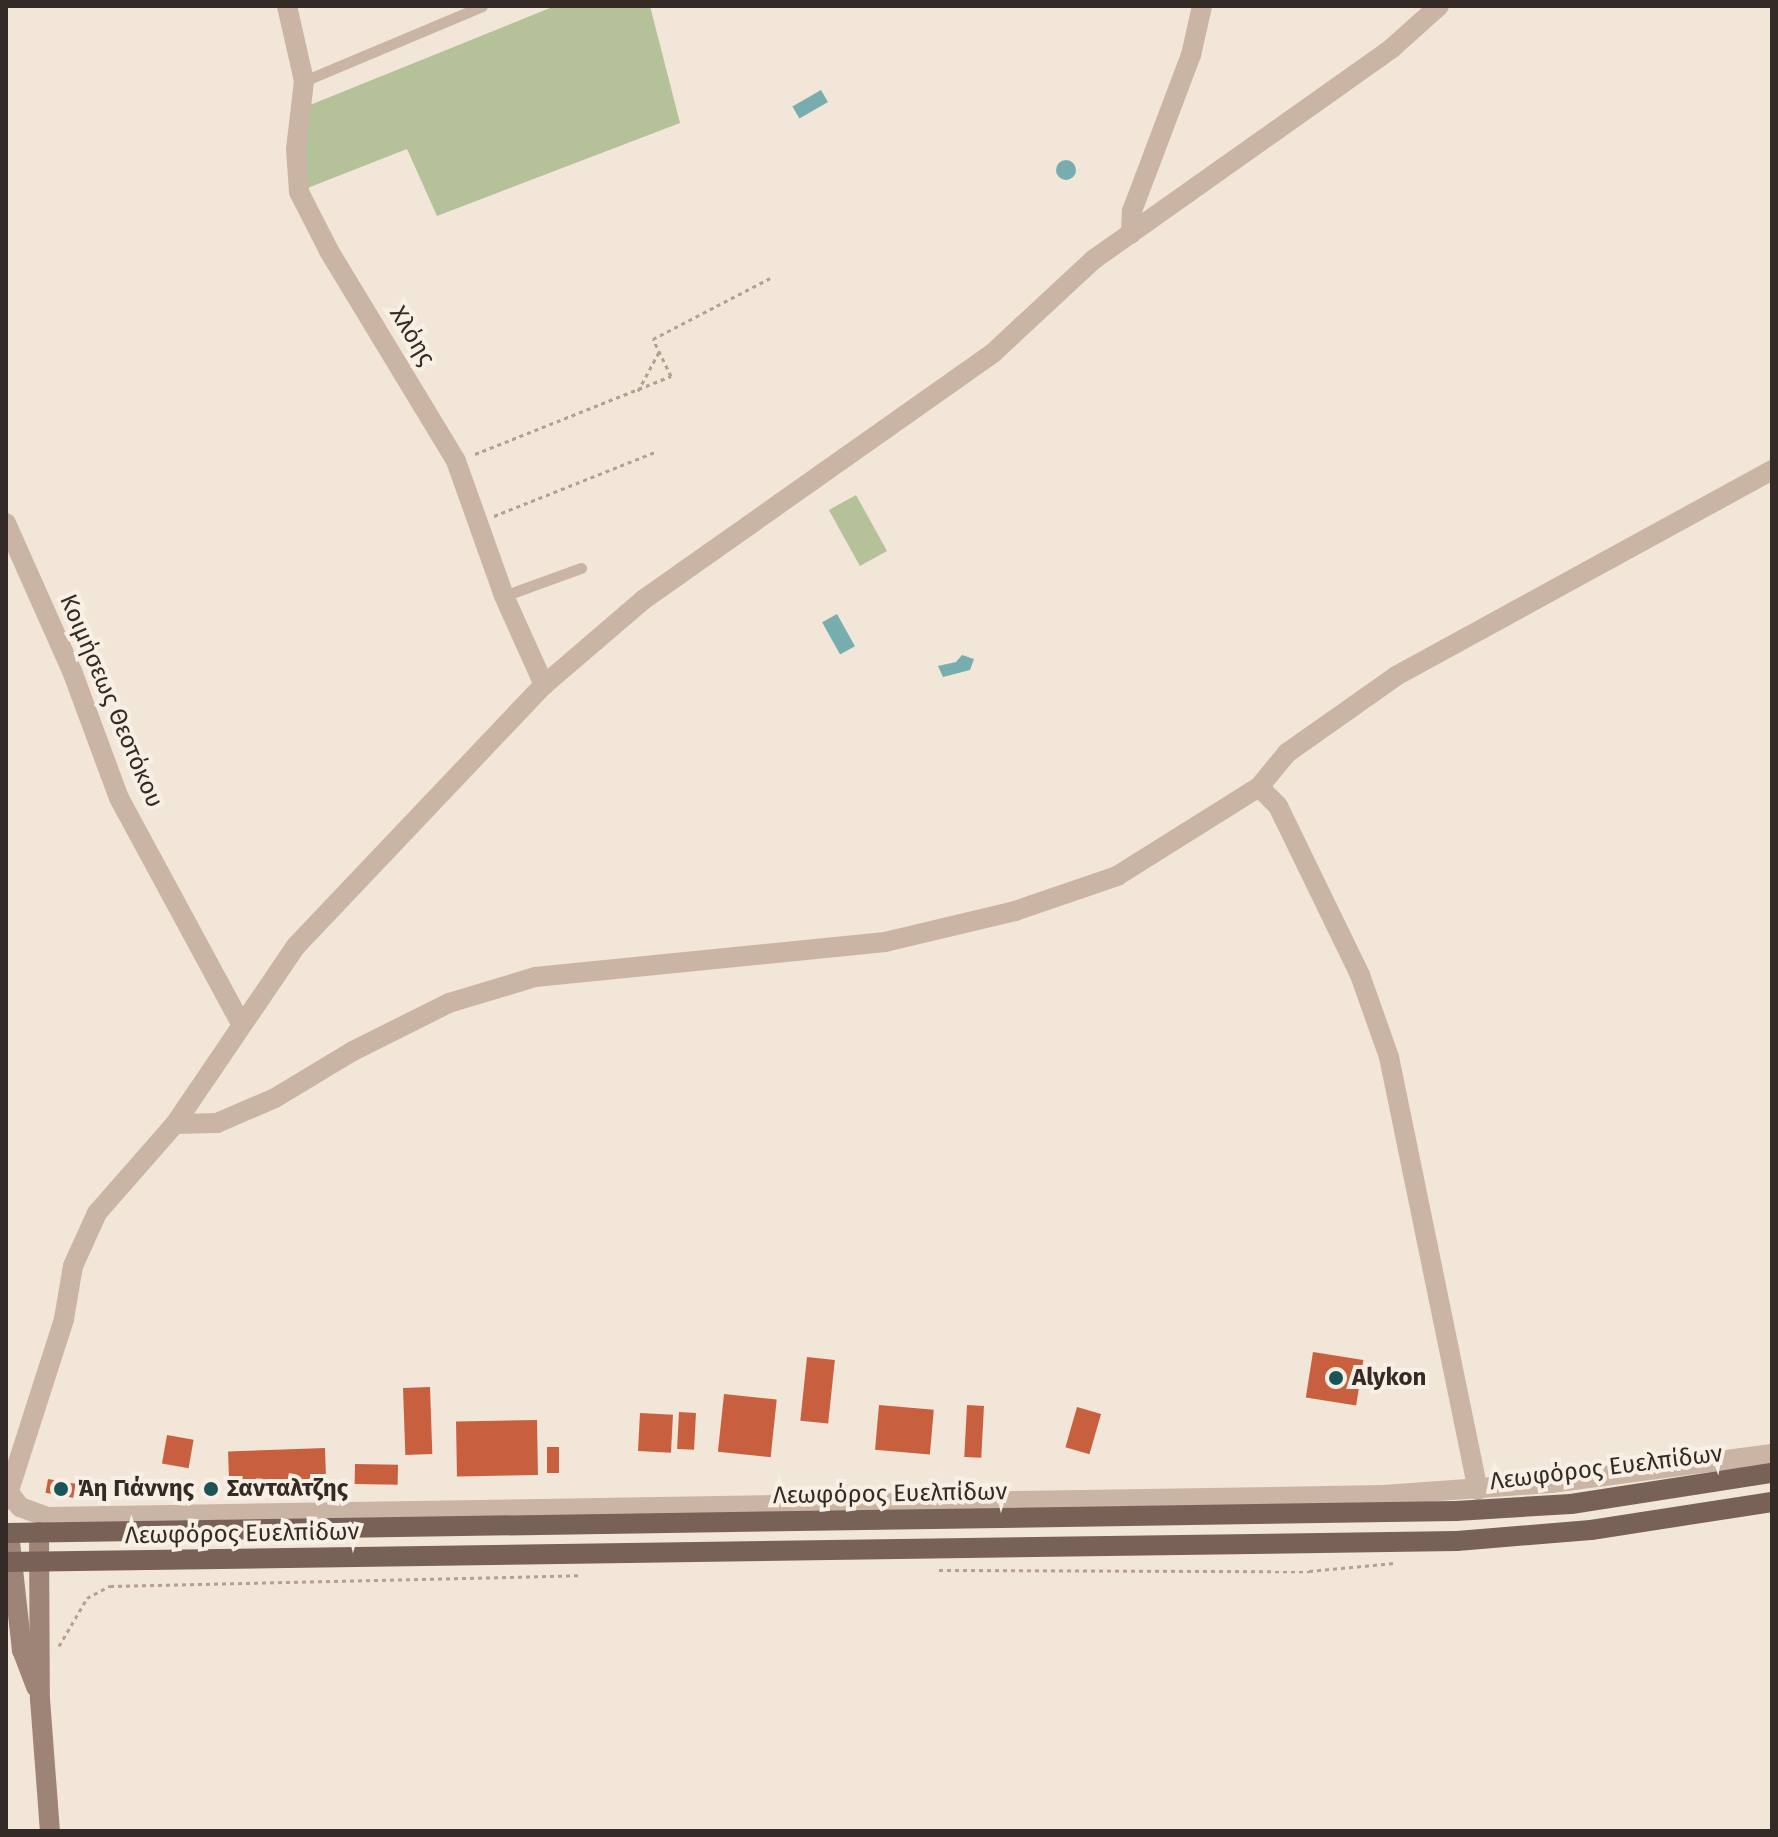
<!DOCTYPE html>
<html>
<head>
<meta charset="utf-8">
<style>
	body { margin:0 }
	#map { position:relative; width:1778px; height:1837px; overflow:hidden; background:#f2e6d9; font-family:"Fira Sans",sans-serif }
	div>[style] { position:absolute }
	.green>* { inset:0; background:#b4c199; transform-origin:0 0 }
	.water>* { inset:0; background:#77adaf; transform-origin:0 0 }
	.round { border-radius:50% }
	.building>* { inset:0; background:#c86040; transform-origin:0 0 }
	.path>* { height:3px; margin-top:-1.5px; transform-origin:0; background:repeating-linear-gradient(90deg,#b59f8f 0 4px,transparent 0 8px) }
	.lane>* { height:11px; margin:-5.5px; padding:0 5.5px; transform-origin:5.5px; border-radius:5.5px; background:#cab5a5 }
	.street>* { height:20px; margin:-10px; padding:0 10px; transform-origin:10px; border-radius:10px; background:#cab5a5 }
	.secondary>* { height:20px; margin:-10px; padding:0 10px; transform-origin:10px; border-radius:10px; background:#9d8476 }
	.primary>* { height:20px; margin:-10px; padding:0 10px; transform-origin:10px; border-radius:10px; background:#786257 }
	.dots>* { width:22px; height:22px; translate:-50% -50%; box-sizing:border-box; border:4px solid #f9f0e5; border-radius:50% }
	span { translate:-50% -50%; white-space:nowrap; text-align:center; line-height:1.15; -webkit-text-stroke:8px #f9f0e5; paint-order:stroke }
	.street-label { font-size:24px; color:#352b26 }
	.poi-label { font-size:24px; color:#352b26; font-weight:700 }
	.left { translate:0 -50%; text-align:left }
	.frame { position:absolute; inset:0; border:8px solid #352b26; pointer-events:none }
</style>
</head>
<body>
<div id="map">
	<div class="green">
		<i style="clip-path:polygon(555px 6px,650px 6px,680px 123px,437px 216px,407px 149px,305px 189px,299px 161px,310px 105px)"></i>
		<i style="left:856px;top:495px;width:64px;height:31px;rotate:61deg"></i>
	</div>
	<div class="water">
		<i style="left:821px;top:90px;width:14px;height:33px;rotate:60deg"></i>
		<i class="round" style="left:1056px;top:160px;width:20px;height:20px"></i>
		<i style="left:837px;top:614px;width:37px;height:17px;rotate:61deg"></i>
		<i style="clip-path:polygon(962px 655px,974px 659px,970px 670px,943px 677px,938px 666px,956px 662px)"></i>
	</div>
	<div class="building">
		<i style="left:1313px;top:1352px;width:51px;height:46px;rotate:9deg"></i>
		<i style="left:807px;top:1357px;width:28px;height:64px;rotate:6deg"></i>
		<i style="left:430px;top:1387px;width:67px;height:27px;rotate:88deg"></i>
		<i style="left:724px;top:1394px;width:53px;height:58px;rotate:6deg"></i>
		<i style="left:879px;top:1405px;width:55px;height:45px;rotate:5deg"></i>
		<i style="left:967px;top:1405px;width:17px;height:52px;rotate:3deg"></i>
		<i style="left:1077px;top:1407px;width:25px;height:42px;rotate:16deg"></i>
		<i style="left:679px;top:1412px;width:17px;height:37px;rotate:3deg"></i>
		<i style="left:640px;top:1413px;width:33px;height:38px;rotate:3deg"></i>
		<i style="left:537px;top:1420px;width:55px;height:81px;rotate:89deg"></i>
		<i style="left:167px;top:1435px;width:27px;height:29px;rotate:10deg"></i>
		<i style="left:547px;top:1447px;width:12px;height:26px"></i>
		<i style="left:325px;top:1448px;width:38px;height:97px;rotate:88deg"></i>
		<i style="left:355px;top:1464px;width:43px;height:20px;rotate:1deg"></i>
		<i style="left:48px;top:1479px;width:28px;height:14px;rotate:10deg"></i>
		<i style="left:84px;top:1480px;width:19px;height:15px;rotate:12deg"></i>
	</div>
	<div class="path">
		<i style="left:638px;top:391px;width:44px;rotate:-61.7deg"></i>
		<i style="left:475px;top:454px;width:211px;rotate:-21.7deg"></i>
		<i style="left:671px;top:376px;width:41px;rotate:-115.9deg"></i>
		<i style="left:653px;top:339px;width:132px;rotate:-27.5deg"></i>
		<i style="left:494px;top:516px;width:173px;rotate:-21.7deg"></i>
		<i style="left:939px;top:1570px;width:370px;rotate:0.2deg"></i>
		<i style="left:1309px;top:1571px;width:86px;rotate:-5.3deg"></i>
		<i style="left:59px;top:1646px;width:56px;rotate:-59.7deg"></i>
		<i style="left:87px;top:1598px;width:26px;rotate:-28deg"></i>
		<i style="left:110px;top:1586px;width:469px;rotate:-1.3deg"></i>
	</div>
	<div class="lane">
		<i style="left:304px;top:81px;width:193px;rotate:-22.8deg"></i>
		<i style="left:504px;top:596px;width:82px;rotate:-20deg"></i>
	</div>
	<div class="street">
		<i style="left:287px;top:6px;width:77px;rotate:77.2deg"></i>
		<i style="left:304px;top:81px;width:68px;rotate:96.7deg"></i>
		<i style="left:296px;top:149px;width:43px;rotate:86deg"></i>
		<i style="left:299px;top:192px;width:66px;rotate:63deg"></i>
		<i style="left:329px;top:251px;width:245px;rotate:58.8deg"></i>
		<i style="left:456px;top:461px;width:143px;rotate:70.4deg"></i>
		<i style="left:504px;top:596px;width:98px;rotate:65.8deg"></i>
		<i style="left:1131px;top:234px;width:23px;rotate:-88deg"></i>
		<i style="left:1132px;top:211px;width:167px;rotate:-69.3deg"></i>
		<i style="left:1191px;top:55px;width:50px;rotate:-77.3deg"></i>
		<i style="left:6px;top:523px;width:162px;rotate:66deg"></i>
		<i style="left:72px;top:671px;width:135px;rotate:69.7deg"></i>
		<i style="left:119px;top:798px;width:257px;rotate:61.6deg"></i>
		<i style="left:1259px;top:787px;width:27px;rotate:45deg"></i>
		<i style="left:1278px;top:806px;width:188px;rotate:64.1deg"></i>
		<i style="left:1360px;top:975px;width:87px;rotate:70.5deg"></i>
		<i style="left:1389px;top:1057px;width:442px;rotate:78.4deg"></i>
		<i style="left:175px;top:1124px;width:42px;rotate:-1.4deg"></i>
		<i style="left:217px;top:1123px;width:63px;rotate:-23.3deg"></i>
		<i style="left:275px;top:1098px;width:91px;rotate:-31.1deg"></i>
		<i style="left:353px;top:1051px;width:107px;rotate:-26.6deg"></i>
		<i style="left:449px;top:1003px;width:90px;rotate:-16.8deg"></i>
		<i style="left:535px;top:977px;width:352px;rotate:-5.7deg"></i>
		<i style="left:885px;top:942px;width:134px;rotate:-13.4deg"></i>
		<i style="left:1015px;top:911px;width:108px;rotate:-18.9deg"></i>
		<i style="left:1117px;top:876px;width:168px;rotate:-32.1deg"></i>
		<i style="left:1259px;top:787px;width:44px;rotate:-50.5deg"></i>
		<i style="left:1287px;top:753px;width:133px;rotate:-35.2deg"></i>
		<i style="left:1396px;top:676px;width:429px;rotate:-28.7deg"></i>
		<i style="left:8px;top:1491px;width:20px;rotate:53deg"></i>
		<i style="left:20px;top:1507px;width:29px;rotate:20deg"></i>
		<i style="left:47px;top:1517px;width:1336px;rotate:-0.94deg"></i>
		<i style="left:1383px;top:1495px;width:168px;rotate:-4.1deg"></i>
		<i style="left:1551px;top:1483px;width:223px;rotate:-7.5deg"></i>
		<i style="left:6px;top:1500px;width:190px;rotate:-72.2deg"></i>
		<i style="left:64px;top:1319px;width:54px;rotate:-80.4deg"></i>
		<i style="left:73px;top:1266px;width:58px;rotate:-65.6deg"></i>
		<i style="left:97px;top:1213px;width:118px;rotate:-48.8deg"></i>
		<i style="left:175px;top:1124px;width:215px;rotate:-55.8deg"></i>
		<i style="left:296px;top:946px;width:360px;rotate:-46.5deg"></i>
		<i style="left:544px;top:685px;width:130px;rotate:-40.6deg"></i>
		<i style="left:643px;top:600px;width:428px;rotate:-35.2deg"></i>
		<i style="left:993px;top:353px;width:137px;rotate:-42.9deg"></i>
		<i style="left:1093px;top:260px;width:367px;rotate:-35.3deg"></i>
		<i style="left:1392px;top:48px;width:63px;rotate:-41.8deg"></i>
	</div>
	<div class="secondary">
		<i style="left:39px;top:1532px;width:167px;rotate:89.7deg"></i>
		<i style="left:40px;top:1699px;width:132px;rotate:85.7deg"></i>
		<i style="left:9px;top:1533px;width:118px;rotate:83.7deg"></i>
		<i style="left:22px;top:1650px;width:40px;rotate:69deg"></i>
	</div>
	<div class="primary">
		<i style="left:6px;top:1533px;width:1450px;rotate:-0.87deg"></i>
		<i style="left:1456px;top:1511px;width:115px;rotate:-3.5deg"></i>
		<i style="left:1571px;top:1504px;width:203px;rotate:-8.8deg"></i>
		<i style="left:6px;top:1562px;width:1451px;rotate:-0.83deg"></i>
		<i style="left:1457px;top:1541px;width:134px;rotate:-4.7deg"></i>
		<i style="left:1591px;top:1530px;width:183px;rotate:-8.8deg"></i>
	</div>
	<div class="dots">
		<i style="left:1336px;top:1378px;background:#1b5457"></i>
		<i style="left:61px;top:1489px;background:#1b5457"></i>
		<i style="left:211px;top:1489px;background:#1b5457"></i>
	</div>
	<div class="street-label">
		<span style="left:412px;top:336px;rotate:59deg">Χλόης</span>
		<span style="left:111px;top:701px;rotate:67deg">Κοιμήσεως Θεοτόκου</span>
		<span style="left:1606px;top:1468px;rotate:-7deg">Λεωφόρος Ευελπίδων</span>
		<span style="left:890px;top:1494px;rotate:-1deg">Λεωφόρος Ευελπίδων</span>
		<span style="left:242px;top:1534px;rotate:-1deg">Λεωφόρος Ευελπίδων</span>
	</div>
	<div class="poi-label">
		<span class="left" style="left:1352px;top:1378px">Alykon</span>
		<span class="left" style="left:77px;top:1489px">Άη Γιάννης</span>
		<span class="left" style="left:227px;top:1489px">Σανταλτζης</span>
	</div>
	<div class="frame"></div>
</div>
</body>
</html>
